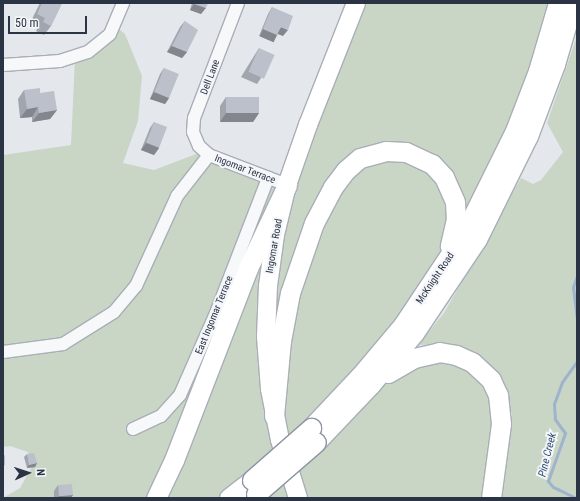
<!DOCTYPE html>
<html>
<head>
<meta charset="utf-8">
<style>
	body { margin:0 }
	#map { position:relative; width:580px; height:501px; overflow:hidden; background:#e4e7ec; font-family:"Roboto Condensed",sans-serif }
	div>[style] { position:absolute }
	.green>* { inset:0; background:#c9d6c5 }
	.stream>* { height:3px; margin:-1.5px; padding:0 1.5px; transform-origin:1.5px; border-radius:1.5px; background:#9fb4cc }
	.roads { filter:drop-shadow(1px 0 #a9aeb7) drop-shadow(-1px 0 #a9aeb7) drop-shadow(0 1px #a9aeb7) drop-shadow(0 -1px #a9aeb7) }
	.minor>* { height:12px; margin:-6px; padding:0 6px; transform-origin:6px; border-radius:6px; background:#f7f8fa }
	.primary>* { height:18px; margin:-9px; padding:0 9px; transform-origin:9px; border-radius:9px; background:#fff }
	.trunk>* { height:19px; margin:-9.5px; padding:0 9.5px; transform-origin:9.5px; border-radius:9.5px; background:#fff }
	.bridges { filter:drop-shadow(1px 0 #8b94a3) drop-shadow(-1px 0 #8b94a3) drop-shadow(0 1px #8b94a3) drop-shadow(0 -1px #8b94a3) }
	.trunk-bridge>* { height:19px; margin:-9.5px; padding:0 9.5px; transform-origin:9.5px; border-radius:9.5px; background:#fff }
	.wall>* { inset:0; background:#a1a5ae }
	.shaded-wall>* { inset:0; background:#83868d; transform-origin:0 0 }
	.building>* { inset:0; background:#bbc0ca; transform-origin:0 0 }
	span { translate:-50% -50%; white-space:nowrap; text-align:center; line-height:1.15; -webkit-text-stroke:4px #f4f6f9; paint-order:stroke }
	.street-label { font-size:10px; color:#2b3445 }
	.water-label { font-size:11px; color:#34527a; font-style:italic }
	.frame { position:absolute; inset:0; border:4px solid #2b3445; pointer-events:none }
	.north { position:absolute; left:8px; top:453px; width:40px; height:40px; -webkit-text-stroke:3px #f4f6f9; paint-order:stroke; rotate:87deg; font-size:11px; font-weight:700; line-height:16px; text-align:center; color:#2b3445 }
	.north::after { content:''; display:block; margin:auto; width:14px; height:18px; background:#2b3445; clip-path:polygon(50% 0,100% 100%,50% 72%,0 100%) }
	.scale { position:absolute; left:8px; top:16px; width:79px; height:18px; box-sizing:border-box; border:2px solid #2b3445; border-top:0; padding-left:5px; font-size:12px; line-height:14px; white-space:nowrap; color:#2b3445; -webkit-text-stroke:3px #f4f6f9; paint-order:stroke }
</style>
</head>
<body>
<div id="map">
	<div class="green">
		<i style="clip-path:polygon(356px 3px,558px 3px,529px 95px,370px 385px,439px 352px,495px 387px,491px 498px,251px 498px,256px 494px,229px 498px,3px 498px,20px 488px,32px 467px,28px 452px,10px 446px,3px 447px,3px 155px,71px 145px,75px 58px,114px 25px,125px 34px,142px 76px,138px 121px,123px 163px,154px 170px,204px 151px,287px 185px)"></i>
		<i style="clip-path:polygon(577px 36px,577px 498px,502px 498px,512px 415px,502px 379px,478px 356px,450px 344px,418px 345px,444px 313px,521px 178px,533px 184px,541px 180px,563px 152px,547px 123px)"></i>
	</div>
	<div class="stream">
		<i style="left:577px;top:276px;width:12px;rotate:110deg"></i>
		<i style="left:573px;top:287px;width:32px;rotate:83deg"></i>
		<i style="left:576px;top:498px;width:25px;rotate:-154deg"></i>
		<i style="left:553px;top:487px;width:8px;rotate:-130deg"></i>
		<i style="left:548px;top:481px;width:51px;rotate:-70.5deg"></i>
		<i style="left:565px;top:433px;width:17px;rotate:-126deg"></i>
		<i style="left:555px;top:419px;width:15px;rotate:-94deg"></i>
		<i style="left:554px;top:404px;width:23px;rotate:-70deg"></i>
		<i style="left:562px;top:382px;width:26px;rotate:-54deg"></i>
	</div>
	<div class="roads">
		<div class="minor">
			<i style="left:238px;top:3px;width:123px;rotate:110.9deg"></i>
			<i style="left:194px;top:118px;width:14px;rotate:94deg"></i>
			<i style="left:193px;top:132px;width:15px;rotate:67deg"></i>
			<i style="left:199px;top:146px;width:13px;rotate:42deg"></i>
			<i style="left:209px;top:155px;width:84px;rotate:21deg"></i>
			<i style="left:3px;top:65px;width:57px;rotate:-4deg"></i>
			<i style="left:60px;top:61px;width:29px;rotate:-18deg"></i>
			<i style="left:88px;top:52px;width:28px;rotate:-39deg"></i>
			<i style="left:110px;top:34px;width:34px;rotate:-67deg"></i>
			<i style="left:3px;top:352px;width:61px;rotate:-7.6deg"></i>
			<i style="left:63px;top:344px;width:60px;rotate:-32.1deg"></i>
			<i style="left:114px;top:312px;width:34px;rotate:-50deg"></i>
			<i style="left:136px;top:286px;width:99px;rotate:-65.5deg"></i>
			<i style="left:177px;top:196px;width:52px;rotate:-52deg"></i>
			<i style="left:133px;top:429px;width:31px;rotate:-25deg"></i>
			<i style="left:161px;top:416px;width:28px;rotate:-48deg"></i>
			<i style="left:180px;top:395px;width:90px;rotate:-66.3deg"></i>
			<i style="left:216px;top:313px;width:145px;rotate:-68.9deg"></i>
		</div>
		<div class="primary">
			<i style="left:298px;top:498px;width:61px;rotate:-107.2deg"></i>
			<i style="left:280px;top:440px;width:52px;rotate:-101.1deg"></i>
			<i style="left:270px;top:389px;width:52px;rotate:-94.4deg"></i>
			<i style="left:266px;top:337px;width:51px;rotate:-87.8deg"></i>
			<i style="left:268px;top:286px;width:51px;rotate:-82.2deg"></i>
			<i style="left:275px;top:235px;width:51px;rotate:-76.5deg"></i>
			<i style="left:287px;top:185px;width:64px;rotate:-70.7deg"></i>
			<i style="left:308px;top:125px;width:131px;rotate:-68.5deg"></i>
		</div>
		<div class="trunk">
			<i style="left:388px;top:373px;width:30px;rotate:-30deg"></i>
			<i style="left:414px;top:358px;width:26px;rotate:-13deg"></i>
			<i style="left:439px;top:352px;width:17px;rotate:10deg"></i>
			<i style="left:456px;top:355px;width:17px;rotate:24deg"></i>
			<i style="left:472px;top:362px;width:26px;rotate:43deg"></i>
			<i style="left:491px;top:380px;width:17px;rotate:65deg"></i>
			<i style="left:498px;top:395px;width:29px;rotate:84deg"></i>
			<i style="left:501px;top:424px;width:75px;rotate:97.7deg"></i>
			<i style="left:274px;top:416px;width:75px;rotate:-84.7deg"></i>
			<i style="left:281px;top:341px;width:49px;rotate:-79.4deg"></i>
			<i style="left:290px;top:293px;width:74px;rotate:-71.1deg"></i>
			<i style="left:314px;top:223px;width:41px;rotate:-62.2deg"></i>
			<i style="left:333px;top:187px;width:21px;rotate:-53deg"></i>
			<i style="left:346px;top:170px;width:18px;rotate:-41deg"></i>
			<i style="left:360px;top:158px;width:27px;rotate:-15deg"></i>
			<i style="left:386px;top:151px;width:20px;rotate:3deg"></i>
			<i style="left:406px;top:152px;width:29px;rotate:25deg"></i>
			<i style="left:432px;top:164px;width:18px;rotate:47deg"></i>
			<i style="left:444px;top:177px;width:27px;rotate:66deg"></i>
			<i style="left:455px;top:202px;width:17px;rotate:87deg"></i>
			<i style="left:456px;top:219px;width:28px;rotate:103deg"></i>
			<i style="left:311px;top:428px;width:71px;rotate:-46.7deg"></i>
			<i style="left:360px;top:376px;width:67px;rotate:-49.9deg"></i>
			<i style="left:403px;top:325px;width:112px;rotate:-56.3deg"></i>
			<i style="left:465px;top:232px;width:113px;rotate:-63.7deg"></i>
			<i style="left:515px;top:131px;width:64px;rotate:-69deg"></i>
			<i style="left:538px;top:71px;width:71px;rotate:-73.6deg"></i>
			<i style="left:316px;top:442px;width:79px;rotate:-46.5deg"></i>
			<i style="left:370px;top:385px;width:68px;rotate:-49.8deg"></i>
			<i style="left:414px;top:333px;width:113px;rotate:-56.2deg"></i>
			<i style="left:477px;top:239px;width:115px;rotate:-63.7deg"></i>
			<i style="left:528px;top:136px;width:77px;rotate:-69.4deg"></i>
			<i style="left:555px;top:64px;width:64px;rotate:-73.6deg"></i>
			<i style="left:156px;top:498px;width:42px;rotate:-64.7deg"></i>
			<i style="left:174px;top:460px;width:206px;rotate:-68.9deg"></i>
			<i style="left:248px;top:268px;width:92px;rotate:-64.8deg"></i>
			<i style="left:229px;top:498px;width:29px;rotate:-38deg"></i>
		</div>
	</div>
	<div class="bridges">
		<div class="trunk-bridge">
			<i style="left:252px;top:480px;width:79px;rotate:-41.4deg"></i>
			<i style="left:256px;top:494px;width:79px;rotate:-40.9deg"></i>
		</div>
	</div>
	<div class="wall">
		<i style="clip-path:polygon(40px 3px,62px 3px,51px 26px,44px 35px,36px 31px,38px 27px,30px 23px)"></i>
		<i style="clip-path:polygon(192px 3px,208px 3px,201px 14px,190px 10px)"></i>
		<i style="clip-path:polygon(272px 7px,283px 36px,278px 34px,273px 42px,259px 36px,268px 14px)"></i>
		<i style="clip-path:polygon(185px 21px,187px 52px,182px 58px,167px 52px,180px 27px)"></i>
		<i style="clip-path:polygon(259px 48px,261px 78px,257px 84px,241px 77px)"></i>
		<i style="clip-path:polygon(164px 68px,169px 98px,165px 104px,150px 99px,160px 74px)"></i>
		<i style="clip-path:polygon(24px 90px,40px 93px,57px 110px,50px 119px,32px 122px,32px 117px,20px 118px,18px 99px)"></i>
		<i style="clip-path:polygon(226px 97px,259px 113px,253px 122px,220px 122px,220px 106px)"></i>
		<i style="clip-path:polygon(154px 122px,159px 148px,154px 155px,141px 150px,150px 128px)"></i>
		<i style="clip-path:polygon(27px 454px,37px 463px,35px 467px,27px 468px,24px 457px)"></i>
		<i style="clip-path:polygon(58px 485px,73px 495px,71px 498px,54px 498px,54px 491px)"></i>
	</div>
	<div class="shaded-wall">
		<i style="clip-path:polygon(194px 4px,206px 8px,201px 14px,190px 10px)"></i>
		<i style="clip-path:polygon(281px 27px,288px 30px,283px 36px,276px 33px)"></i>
		<i style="left:263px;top:29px;width:15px;height:8px;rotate:23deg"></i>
		<i style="clip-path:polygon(172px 46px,187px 52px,182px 58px,167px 52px)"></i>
		<i style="clip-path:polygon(154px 92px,169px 98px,165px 104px,150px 99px)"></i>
		<i style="clip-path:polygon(38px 107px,32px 117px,20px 118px,27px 109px)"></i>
		<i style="clip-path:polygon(57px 110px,50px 119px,32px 122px,39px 113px)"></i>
		<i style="clip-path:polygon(226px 113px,259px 113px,253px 122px,220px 122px)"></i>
		<i style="clip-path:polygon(146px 143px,159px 148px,154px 155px,141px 150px)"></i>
		<i style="clip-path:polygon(37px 463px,35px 467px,27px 468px,29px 465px)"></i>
		<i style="clip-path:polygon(73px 495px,71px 498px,57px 498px,59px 496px)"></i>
	</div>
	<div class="building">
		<i style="clip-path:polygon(42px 3px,62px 3px,51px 26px,43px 22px,45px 18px,37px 14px)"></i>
		<i style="clip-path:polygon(195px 3px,208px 3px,206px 8px,194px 4px)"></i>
		<i style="clip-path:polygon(272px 7px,293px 16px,288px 30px,281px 27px,277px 35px,263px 29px)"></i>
		<i style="clip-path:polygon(185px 21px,198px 30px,187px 52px,172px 46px)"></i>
		<i style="left:259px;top:48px;width:17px;height:26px;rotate:24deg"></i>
		<i style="left:164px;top:68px;width:16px;height:26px;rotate:22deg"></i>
		<i style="clip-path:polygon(40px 88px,40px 93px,54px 91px,57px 110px,39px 113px,38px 107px,27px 109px,24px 90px)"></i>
		<i style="left:226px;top:97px;width:33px;height:16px"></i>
		<i style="left:154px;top:122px;width:14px;height:22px;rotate:21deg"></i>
		<i style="clip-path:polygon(34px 453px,37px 463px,29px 465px,27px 454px)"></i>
		<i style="clip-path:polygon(5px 455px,5px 465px,3px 466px,3px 456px)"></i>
		<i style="left:72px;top:484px;width:11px;height:14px;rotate:85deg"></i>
	</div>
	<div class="street-label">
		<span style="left:210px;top:77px;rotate:-69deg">Dell Lane</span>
		<span style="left:245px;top:169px;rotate:21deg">Ingomar Terrace</span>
		<span style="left:274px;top:246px;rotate:-80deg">Ingomar Road</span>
		<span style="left:435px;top:278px;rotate:-56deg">McKnight Road</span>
		<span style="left:214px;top:315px;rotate:-68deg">East Ingomar Terrace</span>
	</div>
	<div class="water-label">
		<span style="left:548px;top:455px;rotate:-76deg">Pine Creek</span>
	</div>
	<div class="frame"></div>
	<div class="north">N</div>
	<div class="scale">50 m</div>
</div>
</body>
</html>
